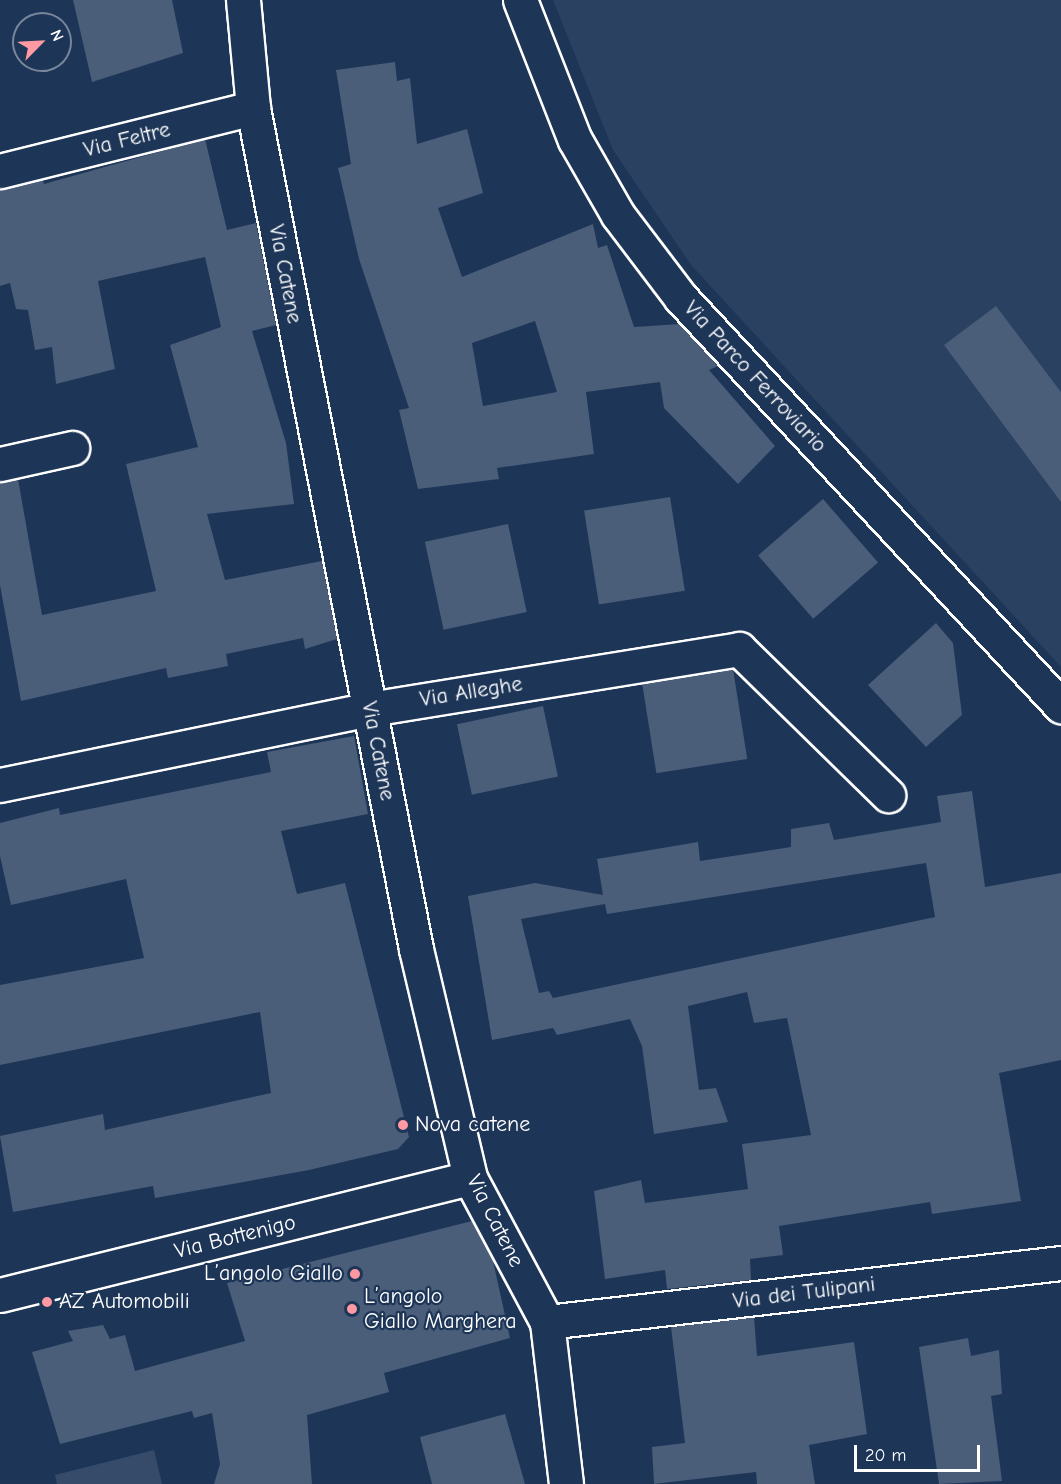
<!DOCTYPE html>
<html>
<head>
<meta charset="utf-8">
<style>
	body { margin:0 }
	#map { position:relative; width:1061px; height:1484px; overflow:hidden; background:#1d3557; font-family:"Comic Neue",sans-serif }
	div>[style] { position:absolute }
	.built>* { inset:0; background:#2a4161 }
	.green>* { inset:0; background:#364b69 }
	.building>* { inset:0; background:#4a5d79; transform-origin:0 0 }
	.roads { filter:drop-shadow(2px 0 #fff) drop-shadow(-2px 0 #fff) drop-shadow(0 2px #fff) drop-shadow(0 -2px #fff) }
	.street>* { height:33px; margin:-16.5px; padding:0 16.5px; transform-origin:16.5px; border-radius:16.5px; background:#1d3557 }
	.dots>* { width:16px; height:16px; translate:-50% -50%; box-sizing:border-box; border:3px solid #1d3557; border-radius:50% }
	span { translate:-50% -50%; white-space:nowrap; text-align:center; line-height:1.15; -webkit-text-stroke:4.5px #1d3557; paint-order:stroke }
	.street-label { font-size:22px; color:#fff }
	.poi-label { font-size:22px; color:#fff }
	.left { translate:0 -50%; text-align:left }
	.right { translate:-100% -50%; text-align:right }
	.north { position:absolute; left:12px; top:12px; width:60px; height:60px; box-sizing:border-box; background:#1d3557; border:2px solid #77869a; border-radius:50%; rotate:66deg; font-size:16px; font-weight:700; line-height:24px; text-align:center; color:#fff }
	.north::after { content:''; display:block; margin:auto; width:21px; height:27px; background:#ff9aa2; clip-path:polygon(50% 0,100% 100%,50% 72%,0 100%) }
	.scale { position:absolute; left:854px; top:1445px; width:126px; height:27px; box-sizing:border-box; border:3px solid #fff; border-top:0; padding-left:8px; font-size:18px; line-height:21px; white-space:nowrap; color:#fff; -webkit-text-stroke:4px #1d3557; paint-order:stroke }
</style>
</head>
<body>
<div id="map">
	<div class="built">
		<i style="clip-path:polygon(553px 0,1061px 0,1061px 667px,691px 265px,613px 150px)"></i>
	</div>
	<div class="green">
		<i style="clip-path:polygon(154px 1450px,162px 1484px,57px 1484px,55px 1475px)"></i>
	</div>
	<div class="building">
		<i style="clip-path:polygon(73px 0,172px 0,183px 53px,92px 82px)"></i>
		<i style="clip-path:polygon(evenodd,395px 62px,397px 81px,410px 78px,417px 144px,467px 129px,483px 193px,438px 208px,462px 277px,593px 224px,598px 248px,607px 245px,634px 327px,680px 324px,718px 366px,709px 370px,775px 446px,738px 484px,664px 408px,660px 382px,586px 392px,594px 454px,497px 468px,499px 479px,418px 489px,399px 410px,409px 408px,359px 259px,338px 168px,351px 164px,336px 70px,395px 62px,535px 321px,557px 392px,483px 406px,472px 343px,535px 321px)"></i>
		<i style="clip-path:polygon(205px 139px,227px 230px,256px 223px,276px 325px,252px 331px,286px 443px,294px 504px,207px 514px,225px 580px,322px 561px,337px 639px,305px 649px,303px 638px,226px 654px,228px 666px,168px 678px,166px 668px,21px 701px,0 585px,0 482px,18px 479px,42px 615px,156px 591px,126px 464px,198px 447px,170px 345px,221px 327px,205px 257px,98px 281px,115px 369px,56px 384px,52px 347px,35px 350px,28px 310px,16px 309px,10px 283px,0 286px,0 189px,43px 180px,44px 184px)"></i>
		<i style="clip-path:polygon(996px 306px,1061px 392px,1061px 502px,944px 345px)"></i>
		<i style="left:670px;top:497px;width:95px;height:87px;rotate:81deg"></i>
		<i style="left:823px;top:499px;width:84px;height:86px;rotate:49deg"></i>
		<i style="left:508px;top:524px;width:90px;height:85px;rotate:78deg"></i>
		<i style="clip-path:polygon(936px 623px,953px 643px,962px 715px,926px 747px,868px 685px)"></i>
		<i style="left:733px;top:669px;width:91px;height:92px;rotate:81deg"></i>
		<i style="left:543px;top:706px;width:72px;height:88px;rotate:78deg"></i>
		<i style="clip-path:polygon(354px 736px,368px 814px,281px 831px,297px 894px,345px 883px,409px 1137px,398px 1149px,309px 1170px,155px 1198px,153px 1186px,13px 1212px,0 1136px,103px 1114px,105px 1130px,271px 1093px,260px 1012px,0 1065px,0 985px,144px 958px,126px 879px,11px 905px,0 856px,0 823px,59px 808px,60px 815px,271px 772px,267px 752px)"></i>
		<i style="clip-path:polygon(evenodd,972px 791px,985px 887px,1061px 873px,1061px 1060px,999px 1073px,1021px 1201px,932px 1214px,930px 1202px,779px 1226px,783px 1255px,750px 1259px,751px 1280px,667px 1289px,665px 1270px,605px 1279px,594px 1191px,641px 1180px,645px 1203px,748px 1189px,742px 1144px,811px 1135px,787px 1018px,754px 1023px,747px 992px,688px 1006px,699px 1090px,716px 1088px,728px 1122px,654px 1134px,642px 1046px,630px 1019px,557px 1035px,553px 1028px,492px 1040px,468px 896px,535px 883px,603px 895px,597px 859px,698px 842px,700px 861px,791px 847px,791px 829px,829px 823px,834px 840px,941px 822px,937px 796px,972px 791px,926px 863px,935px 917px,553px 998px,549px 991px,539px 993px,521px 919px,605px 904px,607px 914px,926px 863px)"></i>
		<i style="clip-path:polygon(472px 1221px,493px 1261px,510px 1338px,384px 1373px,389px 1392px,307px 1415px,312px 1484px,214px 1484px,220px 1464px,212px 1413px,194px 1418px,192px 1411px,60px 1444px,32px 1352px,73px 1341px,68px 1331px,103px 1325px,110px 1339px,125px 1335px,135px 1371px,245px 1341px,227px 1283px)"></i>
		<i style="clip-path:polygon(754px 1317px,757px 1356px,854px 1342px,867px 1434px,809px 1445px,815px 1484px,757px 1484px,756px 1472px,654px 1484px,652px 1447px,685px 1443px,671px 1327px)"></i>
		<i style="clip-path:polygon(968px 1338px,971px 1356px,999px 1350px,1002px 1394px,991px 1396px,1002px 1481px,939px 1484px,919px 1347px)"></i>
		<i style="clip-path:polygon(505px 1414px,525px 1484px,432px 1484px,420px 1437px)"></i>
	</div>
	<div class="roads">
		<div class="street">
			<i style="left:243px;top:0;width:108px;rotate:84.7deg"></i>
			<i style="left:253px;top:108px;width:857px;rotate:79.03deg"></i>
			<i style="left:416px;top:949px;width:235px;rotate:76.7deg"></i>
			<i style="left:470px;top:1178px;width:163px;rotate:61.9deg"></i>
			<i style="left:547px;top:1322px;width:163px;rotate:83.3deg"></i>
			<i style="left:520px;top:0;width:150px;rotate:68.6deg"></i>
			<i style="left:575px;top:140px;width:86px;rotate:60.2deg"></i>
			<i style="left:618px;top:215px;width:104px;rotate:52.8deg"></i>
			<i style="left:681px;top:298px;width:558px;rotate:47.04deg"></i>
			<i style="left:0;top:171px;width:261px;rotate:-14deg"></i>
			<i style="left:0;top:464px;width:74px;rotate:-12.5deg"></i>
			<i style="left:0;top:785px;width:378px;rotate:-11.6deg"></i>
			<i style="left:370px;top:709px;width:374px;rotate:-9.2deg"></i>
			<i style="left:739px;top:649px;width:209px;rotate:44.4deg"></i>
			<i style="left:0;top:1295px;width:484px;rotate:-14deg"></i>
			<i style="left:547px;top:1322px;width:517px;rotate:-6.55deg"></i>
		</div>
	</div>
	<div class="dots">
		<i style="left:403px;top:1125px;background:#ff9aa2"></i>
		<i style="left:355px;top:1274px;background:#ff9aa2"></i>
		<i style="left:47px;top:1302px;background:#ff9aa2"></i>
		<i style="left:352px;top:1309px;background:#ff9aa2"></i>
	</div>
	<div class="street-label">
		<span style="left:127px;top:140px;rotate:-14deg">Via Feltre</span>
		<span style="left:285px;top:274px;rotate:79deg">Via Catene</span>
		<span style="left:755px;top:377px;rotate:47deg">Via Parco Ferroviario</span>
		<span style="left:471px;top:692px;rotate:-9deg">Via Alleghe</span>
		<span style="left:378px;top:751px;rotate:79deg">Via Catene</span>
		<span style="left:495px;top:1221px;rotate:63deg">Via Catene</span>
		<span style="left:235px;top:1237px;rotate:-14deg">Via Bottenigo</span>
		<span style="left:804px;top:1293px;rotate:-7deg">Via dei Tulipani</span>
	</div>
	<div class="poi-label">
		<span class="left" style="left:415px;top:1125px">Nova catene</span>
		<span class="right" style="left:343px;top:1274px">L’angolo Giallo</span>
		<span class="left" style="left:364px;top:1309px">L’angolo<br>Giallo Marghera</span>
		<span class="left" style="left:59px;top:1302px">AZ Automobili</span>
	</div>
	<div class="north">N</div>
	<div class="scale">20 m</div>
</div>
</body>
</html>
